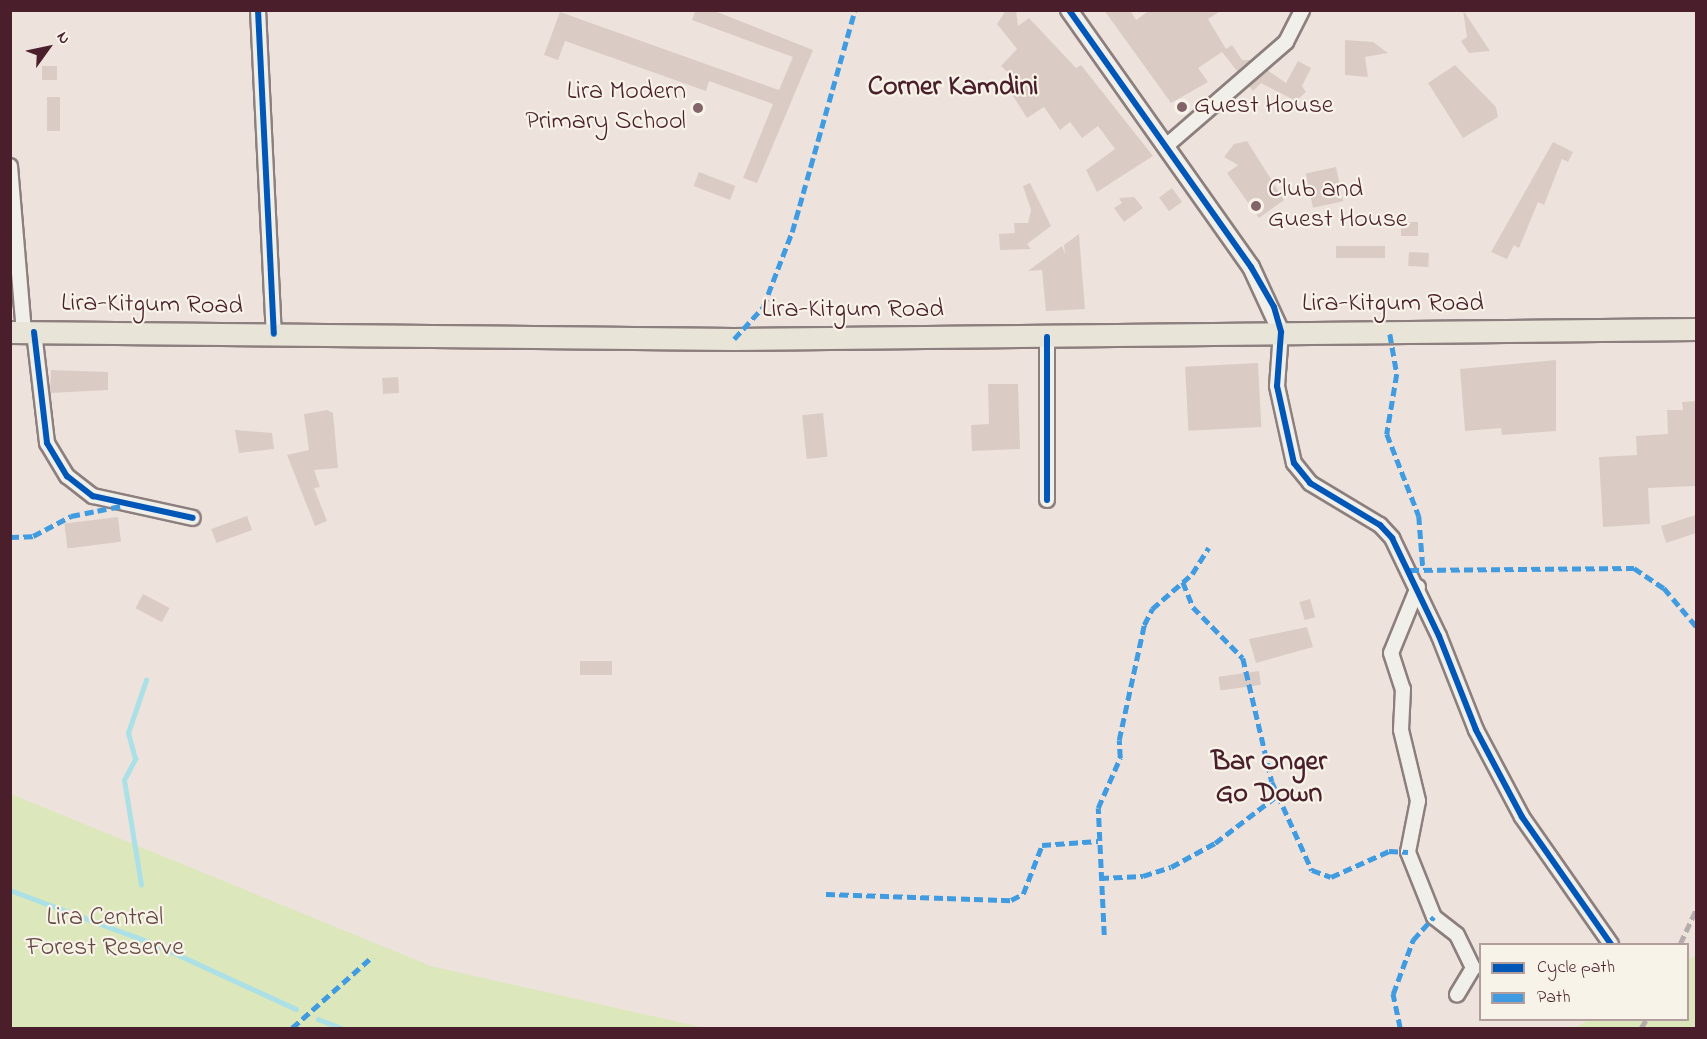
<!DOCTYPE html>
<html>
<head>
<meta charset="utf-8">
<style>
	body { margin:0 }
	#map { position:relative; width:1707px; height:1039px; overflow:hidden; background:#ede3dc; font-family:"Indie Flower",sans-serif }
	div>[style] { position:absolute }
	.green>* { inset:0; background:#dce7bb }
	.stream>* { height:4.5px; margin:-2.25px; padding:0 2.25px; transform-origin:2.25px; border-radius:2.25px; background:#aae0e6 }
	.building>* { inset:0; background:#dbcbc5; transform-origin:0 0 }
	.roads { filter:drop-shadow(2px 0 #8c7f7e) drop-shadow(-2px 0 #8c7f7e) drop-shadow(0 2px #8c7f7e) drop-shadow(0 -2px #8c7f7e) }
	.minor>* { height:14px; margin:-7px; padding:0 7px; transform-origin:7px; border-radius:7px; background:#f1efea }
	.tertiary>* { height:16px; margin:-8px; padding:0 8px; transform-origin:8px; border-radius:8px; background:#f1efea }
	.primary>* { height:21px; margin:-10.5px; padding:0 10.5px; transform-origin:10.5px; border-radius:10.5px; background:#e9e4d8 }
	.rail>* { height:4.5px; margin-top:-2.25px; transform-origin:0; background:repeating-linear-gradient(90deg,#b5adac 0 9px,transparent 0 13.5px) }
	.quiet>* { height:4.5px; margin-top:-2.25px; transform-origin:0; background:repeating-linear-gradient(90deg,#409be1 0 9px,transparent 0 13.5px) }
	.cycleway>* { height:6px; margin:-3px; padding:0 3px; transform-origin:3px; border-radius:3px; background:#0057b8 }
	.dots>* { width:16px; height:16px; translate:-50% -50%; box-sizing:border-box; border:3px solid #f7f3e8; border-radius:50% }
	span { translate:-50% -50%; white-space:nowrap; text-align:center; line-height:1.15; -webkit-text-stroke:4.5px #f7f3e8; paint-order:stroke }
	.poi-label { font-size:26px; color:#4a1f2b }
	.right { translate:-100% -50%; text-align:right }
	.left { translate:0 -50%; text-align:left }
	.street-label { font-size:26px; color:#4a1f2b }
	.park-label { font-size:26px; color:#654842 }
	.quarter-label { font-size:28px; color:#4a1f2b; font-weight:700 }
	.frame { position:absolute; inset:0; border:12px solid #4a1f2b; pointer-events:none }
	.legend { position:absolute; left:1479px; top:943px; width:210px; height:78px; box-sizing:border-box; background:#f7f3e8; border:2px solid #b29e9c; margin:0; padding:8px 10px; list-style:none; font-size:18px; color:#4a1f2b }
	.legend li { display:flex; align-items:center; gap:12px; height:30px }
	.legend b { width:30px; border:2px solid #b29e9c }
	.north { position:absolute; left:18px; top:18px; width:60px; height:60px; -webkit-text-stroke:4px #f7f3e8; paint-order:stroke; rotate:57deg; font-size:16px; font-weight:700; line-height:24px; text-align:center; color:#4a1f2b }
	.north::after { content:''; display:block; margin:auto; width:21px; height:27px; background:#4a1f2b; clip-path:polygon(50% 0,100% 100%,50% 72%,0 100%) }
</style>
</head>
<body>
<div id="map">
	<div class="green">
		<i style="clip-path:polygon(11px 794px,431px 966px,705px 1028px,11px 1028px)"></i>
		<i style="clip-path:polygon(1696px 955px,1696px 1028px,1574px 1028px,1589px 1020px,1688px 1020px,1688px 960px)"></i>
	</div>
	<div class="stream">
		<i style="left:141px;top:885px;width:106px;rotate:-99.2deg"></i>
		<i style="left:124px;top:780px;width:24px;rotate:-62deg"></i>
		<i style="left:135px;top:759px;width:27px;rotate:-105deg"></i>
		<i style="left:128px;top:733px;width:56px;rotate:-71.2deg"></i>
		<i style="left:10px;top:890px;width:157px;rotate:20.5deg"></i>
		<i style="left:157px;top:945px;width:153px;rotate:24.7deg"></i>
		<i style="left:318px;top:1019px;width:25px;rotate:21deg"></i>
	</div>
	<div class="building">
		<i style="clip-path:polygon(696px 10px,712px 10px,813px 50px,757px 183px,743px 178px,773px 104px,709px 81px,706px 91px,565px 41px,558px 60px,544px 55px,560px 12px,779px 90px,793px 57px,692px 20px)"></i>
		<i style="clip-path:polygon(1006px 10px,1016px 10px,1018px 26px,1029px 18px,1076px 68px,1081px 65px,1153px 156px,1097px 192px,1086px 170px,1115px 149px,1098px 126px,1082px 138px,1070px 122px,1060px 130px,1044px 107px,1027px 118px,1011px 93px,1021px 85px,1001px 66px,1017px 49px,997px 24px)"></i>
		<i style="clip-path:polygon(1104px 10px,1130px 10px,1136px 20px,1150px 10px,1222px 10px,1208px 19px,1226px 49px,1232px 45px,1242px 60px,1251px 60px,1238px 72px,1222px 52px,1198px 68px,1208px 82px,1171px 103px)"></i>
		<i style="clip-path:polygon(1463px 10px,1490px 51px,1469px 53px,1461px 41px,1467px 37px)"></i>
		<i style="clip-path:polygon(1345px 40px,1373px 42px,1388px 53px,1365px 57px,1368px 77px,1345px 75px)"></i>
		<i style="clip-path:polygon(1298px 61px,1311px 68px,1302px 86px,1306px 92px,1296px 101px,1261px 83px,1253px 91px,1249px 86px,1267px 70px,1286px 83px)"></i>
		<i style="clip-path:polygon(1455px 65px,1496px 107px,1498px 117px,1463px 138px,1428px 83px)"></i>
		<i style="left:42px;top:66px;width:15px;height:14px"></i>
		<i style="left:47px;top:97px;width:13px;height:34px"></i>
		<i style="clip-path:polygon(1247px 141px,1284px 200px,1259px 218px,1227px 173px,1238px 165px,1224px 157px,1234px 144px)"></i>
		<i style="clip-path:polygon(1553px 142px,1573px 152px,1568px 162px,1562px 159px,1544px 205px,1538px 202px,1519px 248px,1514px 245px,1507px 259px,1491px 252px)"></i>
		<i style="left:1336px;top:167px;width:35px;height:31px;rotate:78deg"></i>
		<i style="left:699px;top:172px;width:39px;height:15px;rotate:21deg"></i>
		<i style="clip-path:polygon(1030px 183px,1051px 226px,1027px 244px,1031px 249px,1000px 250px,999px 234px,1015px 233px,1014px 223px,1028px 223px,1031px 210px,1023px 186px)"></i>
		<i style="left:1172px;top:188px;width:17px;height:16px;rotate:54deg"></i>
		<i style="clip-path:polygon(1134px 197px,1143px 208px,1124px 222px,1114px 208px,1122px 203px,1119px 198px)"></i>
		<i style="left:1401px;top:222px;width:17px;height:14px"></i>
		<i style="clip-path:polygon(1079px 234px,1085px 309px,1046px 311px,1042px 270px,1028px 271px,1062px 246px,1065px 254px,1064px 245px)"></i>
		<i style="left:1336px;top:246px;width:49px;height:12px"></i>
		<i style="left:1409px;top:252px;width:20px;height:14px;rotate:3deg"></i>
		<i style="clip-path:polygon(1556px 360px,1556px 431px,1502px 435px,1501px 428px,1465px 431px,1460px 369px)"></i>
		<i style="left:1258px;top:363px;width:64px;height:73px;rotate:87deg"></i>
		<i style="clip-path:polygon(51px 370px,108px 372px,108px 390px,50px 393px)"></i>
		<i style="left:398px;top:377px;width:16px;height:16px;rotate:86deg"></i>
		<i style="clip-path:polygon(988px 384px,1018px 384px,1020px 449px,972px 451px,971px 425px,989px 424px)"></i>
		<i style="clip-path:polygon(1696px 401px,1696px 486px,1648px 488px,1650px 524px,1603px 527px,1599px 457px,1637px 455px,1636px 436px,1668px 434px,1667px 410px,1683px 410px,1682px 402px)"></i>
		<i style="clip-path:polygon(327px 410px,333px 413px,338px 468px,314px 470px,320px 487px,314px 488px,327px 521px,315px 526px,287px 455px,309px 450px,304px 414px)"></i>
		<i style="left:823px;top:413px;width:44px;height:21px;rotate:84deg"></i>
		<i style="clip-path:polygon(235px 430px,272px 433px,274px 449px,239px 453px)"></i>
		<i style="clip-path:polygon(1696px 515px,1696px 533px,1666px 543px,1661px 526px)"></i>
		<i style="left:247px;top:516px;width:15px;height:38px;rotate:70deg"></i>
		<i style="left:118px;top:517px;width:25px;height:54px;rotate:83deg"></i>
		<i style="left:143px;top:594px;width:30px;height:16px;rotate:28deg"></i>
		<i style="left:1310px;top:599px;width:19px;height:11px;rotate:74deg"></i>
		<i style="clip-path:polygon(1307px 627px,1313px 647px,1256px 663px,1249px 639px)"></i>
		<i style="left:612px;top:661px;width:14px;height:32px;rotate:90deg"></i>
		<i style="left:1259px;top:671px;width:14px;height:41px;rotate:82deg"></i>
	</div>
	<div class="roads">
		<div class="minor">
			<i style="left:258px;top:10px;width:324px;rotate:87.2deg"></i>
			<i style="left:1166px;top:146px;width:159px;rotate:-40.9deg"></i>
			<i style="left:1286px;top:42px;width:36px;rotate:-63deg"></i>
			<i style="left:10px;top:166px;width:167px;rotate:85.2deg"></i>
			<i style="left:34px;top:332px;width:112px;rotate:83.3deg"></i>
			<i style="left:47px;top:443px;width:39px;rotate:59deg"></i>
			<i style="left:67px;top:476px;width:33px;rotate:38deg"></i>
			<i style="left:93px;top:496px;width:102px;rotate:12.4deg"></i>
			<i style="left:1281px;top:332px;width:54px;rotate:94.2deg"></i>
			<i style="left:1277px;top:386px;width:79px;rotate:77.6deg"></i>
			<i style="left:1294px;top:463px;width:26px;rotate:51deg"></i>
			<i style="left:1310px;top:483px;width:82px;rotate:31deg"></i>
			<i style="left:1380px;top:525px;width:18px;rotate:47deg"></i>
			<i style="left:1392px;top:538px;width:109px;rotate:64.4deg"></i>
			<i style="left:1439px;top:636px;width:101px;rotate:68.5deg"></i>
			<i style="left:1476px;top:730px;width:98px;rotate:62.1deg"></i>
			<i style="left:1522px;top:817px;width:155px;rotate:55deg"></i>
			<i style="left:1047px;top:500px;width:163px;rotate:-90deg"></i>
			<i style="left:1418px;top:587px;width:71px;rotate:112.2deg"></i>
			<i style="left:1391px;top:653px;width:38px;rotate:72deg"></i>
			<i style="left:1403px;top:689px;width:41px;rotate:92.8deg"></i>
			<i style="left:1401px;top:730px;width:73px;rotate:76.5deg"></i>
			<i style="left:1418px;top:801px;width:52px;rotate:101.1deg"></i>
			<i style="left:1408px;top:852px;width:70px;rotate:68.2deg"></i>
			<i style="left:1434px;top:917px;width:29px;rotate:38deg"></i>
			<i style="left:1457px;top:935px;width:37px;rotate:64deg"></i>
			<i style="left:1473px;top:968px;width:31px;rotate:121deg"></i>
		</div>
		<div class="tertiary">
			<i style="left:1069px;top:10px;width:315px;rotate:54.7deg"></i>
			<i style="left:1251px;top:267px;width:72px;rotate:65.2deg"></i>
		</div>
		<div class="primary">
			<i style="left:10px;top:332px;width:724px;rotate:0.55deg"></i>
			<i style="left:734px;top:339px;width:962px;rotate:-0.6deg"></i>
		</div>
	</div>
	<div class="rail">
		<i style="left:1680px;top:944px;width:38px;rotate:-65deg"></i>
		<i style="left:1641px;top:1028px;width:9px;rotate:-58deg"></i>
	</div>
	<div class="quiet">
		<i style="left:1390px;top:334px;width:41px;rotate:80.1deg"></i>
		<i style="left:1397px;top:374px;width:61px;rotate:99.5deg"></i>
		<i style="left:1387px;top:434px;width:88px;rotate:68.7deg"></i>
		<i style="left:1419px;top:516px;width:52px;rotate:85.6deg"></i>
		<i style="left:734px;top:339px;width:43px;rotate:-47.8deg"></i>
		<i style="left:763px;top:307px;width:80px;rotate:-68.9deg"></i>
		<i style="left:792px;top:232px;width:231px;rotate:-74.2deg"></i>
		<i style="left:10px;top:537px;width:23px;rotate:-2deg"></i>
		<i style="left:33px;top:536px;width:43px;rotate:-27.8deg"></i>
		<i style="left:71px;top:516px;width:51px;rotate:-11.3deg"></i>
		<i style="left:1410px;top:570px;width:224px;rotate:-0.5deg"></i>
		<i style="left:1634px;top:568px;width:36px;rotate:34deg"></i>
		<i style="left:1664px;top:588px;width:50px;rotate:49.9deg"></i>
		<i style="left:1183px;top:582px;width:27px;rotate:68deg"></i>
		<i style="left:1193px;top:607px;width:71px;rotate:45.6deg"></i>
		<i style="left:1243px;top:658px;width:127px;rotate:76.8deg"></i>
		<i style="left:1272px;top:782px;width:97px;rotate:65.6deg"></i>
		<i style="left:1312px;top:870px;width:20px;rotate:20deg"></i>
		<i style="left:1331px;top:877px;width:64px;rotate:-24.1deg"></i>
		<i style="left:1389px;top:851px;width:19px;rotate:3deg"></i>
		<i style="left:1100px;top:878px;width:43px;rotate:-2.7deg"></i>
		<i style="left:1143px;top:876px;width:29px;rotate:-18deg"></i>
		<i style="left:1171px;top:867px;width:50px;rotate:-28.6deg"></i>
		<i style="left:1215px;top:843px;width:79px;rotate:-37.3deg"></i>
		<i style="left:826px;top:894px;width:185px;rotate:1.9deg"></i>
		<i style="left:1011px;top:900px;width:13px;rotate:-27deg"></i>
		<i style="left:1023px;top:894px;width:53px;rotate:-68.8deg"></i>
		<i style="left:1042px;top:845px;width:56px;rotate:-4.1deg"></i>
		<i style="left:1104px;top:935px;width:127px;rotate:-92.7deg"></i>
		<i style="left:1098px;top:808px;width:55px;rotate:-66.3deg"></i>
		<i style="left:1120px;top:758px;width:18px;rotate:-93deg"></i>
		<i style="left:1119px;top:740px;width:118px;rotate:-77.7deg"></i>
		<i style="left:1144px;top:625px;width:18px;rotate:-63deg"></i>
		<i style="left:1152px;top:609px;width:53px;rotate:-41.2deg"></i>
		<i style="left:1192px;top:574px;width:31px;rotate:-58deg"></i>
		<i style="left:292px;top:1028px;width:108px;rotate:-41.6deg"></i>
		<i style="left:1400px;top:1028px;width:35px;rotate:-102deg"></i>
		<i style="left:1393px;top:994px;width:58px;rotate:-69.7deg"></i>
		<i style="left:1413px;top:940px;width:31px;rotate:-48deg"></i>
	</div>
	<div class="cycleway">
		<i style="left:258px;top:10px;width:324px;rotate:87.2deg"></i>
		<i style="left:1069px;top:10px;width:315px;rotate:54.7deg"></i>
		<i style="left:1251px;top:267px;width:46px;rotate:60.1deg"></i>
		<i style="left:1274px;top:307px;width:26px;rotate:74deg"></i>
		<i style="left:1281px;top:332px;width:54px;rotate:94.2deg"></i>
		<i style="left:1277px;top:386px;width:79px;rotate:77.6deg"></i>
		<i style="left:1294px;top:463px;width:26px;rotate:51deg"></i>
		<i style="left:1310px;top:483px;width:82px;rotate:31deg"></i>
		<i style="left:1380px;top:525px;width:18px;rotate:47deg"></i>
		<i style="left:1392px;top:538px;width:109px;rotate:64.4deg"></i>
		<i style="left:1439px;top:636px;width:101px;rotate:68.5deg"></i>
		<i style="left:1476px;top:730px;width:98px;rotate:62.1deg"></i>
		<i style="left:1522px;top:817px;width:155px;rotate:55deg"></i>
		<i style="left:34px;top:332px;width:112px;rotate:83.3deg"></i>
		<i style="left:47px;top:443px;width:39px;rotate:59deg"></i>
		<i style="left:67px;top:476px;width:33px;rotate:38deg"></i>
		<i style="left:93px;top:496px;width:102px;rotate:12.4deg"></i>
		<i style="left:1047px;top:500px;width:163px;rotate:-90deg"></i>
	</div>
	<div class="dots">
		<i style="left:1182px;top:107px;background:#836469"></i>
		<i style="left:698px;top:108px;background:#836469"></i>
		<i style="left:1256px;top:206px;background:#836469"></i>
	</div>
	<div class="poi-label">
		<span class="right" style="left:686px;top:108px">Lira Modern<br>Primary School</span>
		<span class="left" style="left:1194px;top:107px">Guest House</span>
		<span class="left" style="left:1268px;top:206px">Club and<br>Guest House</span>
	</div>
	<div class="street-label">
		<span style="left:1393px;top:305px">Lira-Kitgum Road</span>
		<span style="left:152px;top:306px;rotate:1deg">Lira-Kitgum Road</span>
		<span style="left:853px;top:311px">Lira-Kitgum Road</span>
	</div>
	<div class="park-label">
		<span style="left:105px;top:934px">Lira Central<br>Forest Reserve</span>
	</div>
	<div class="quarter-label">
		<span style="left:953px;top:88px">Corner Kamdini</span>
		<span style="left:1269px;top:779px">Bar Onger<br>Go Down</span>
	</div>
	<div class="frame"></div>
	<ul class="legend">
	<li><b style="height:8px;background:#0057b8"></b>Cycle path</li>
	<li><b style="height:8px;background:#409be1"></b>Path</li>
	</ul>
	<div class="north">N</div>
</div>
</body>
</html>
